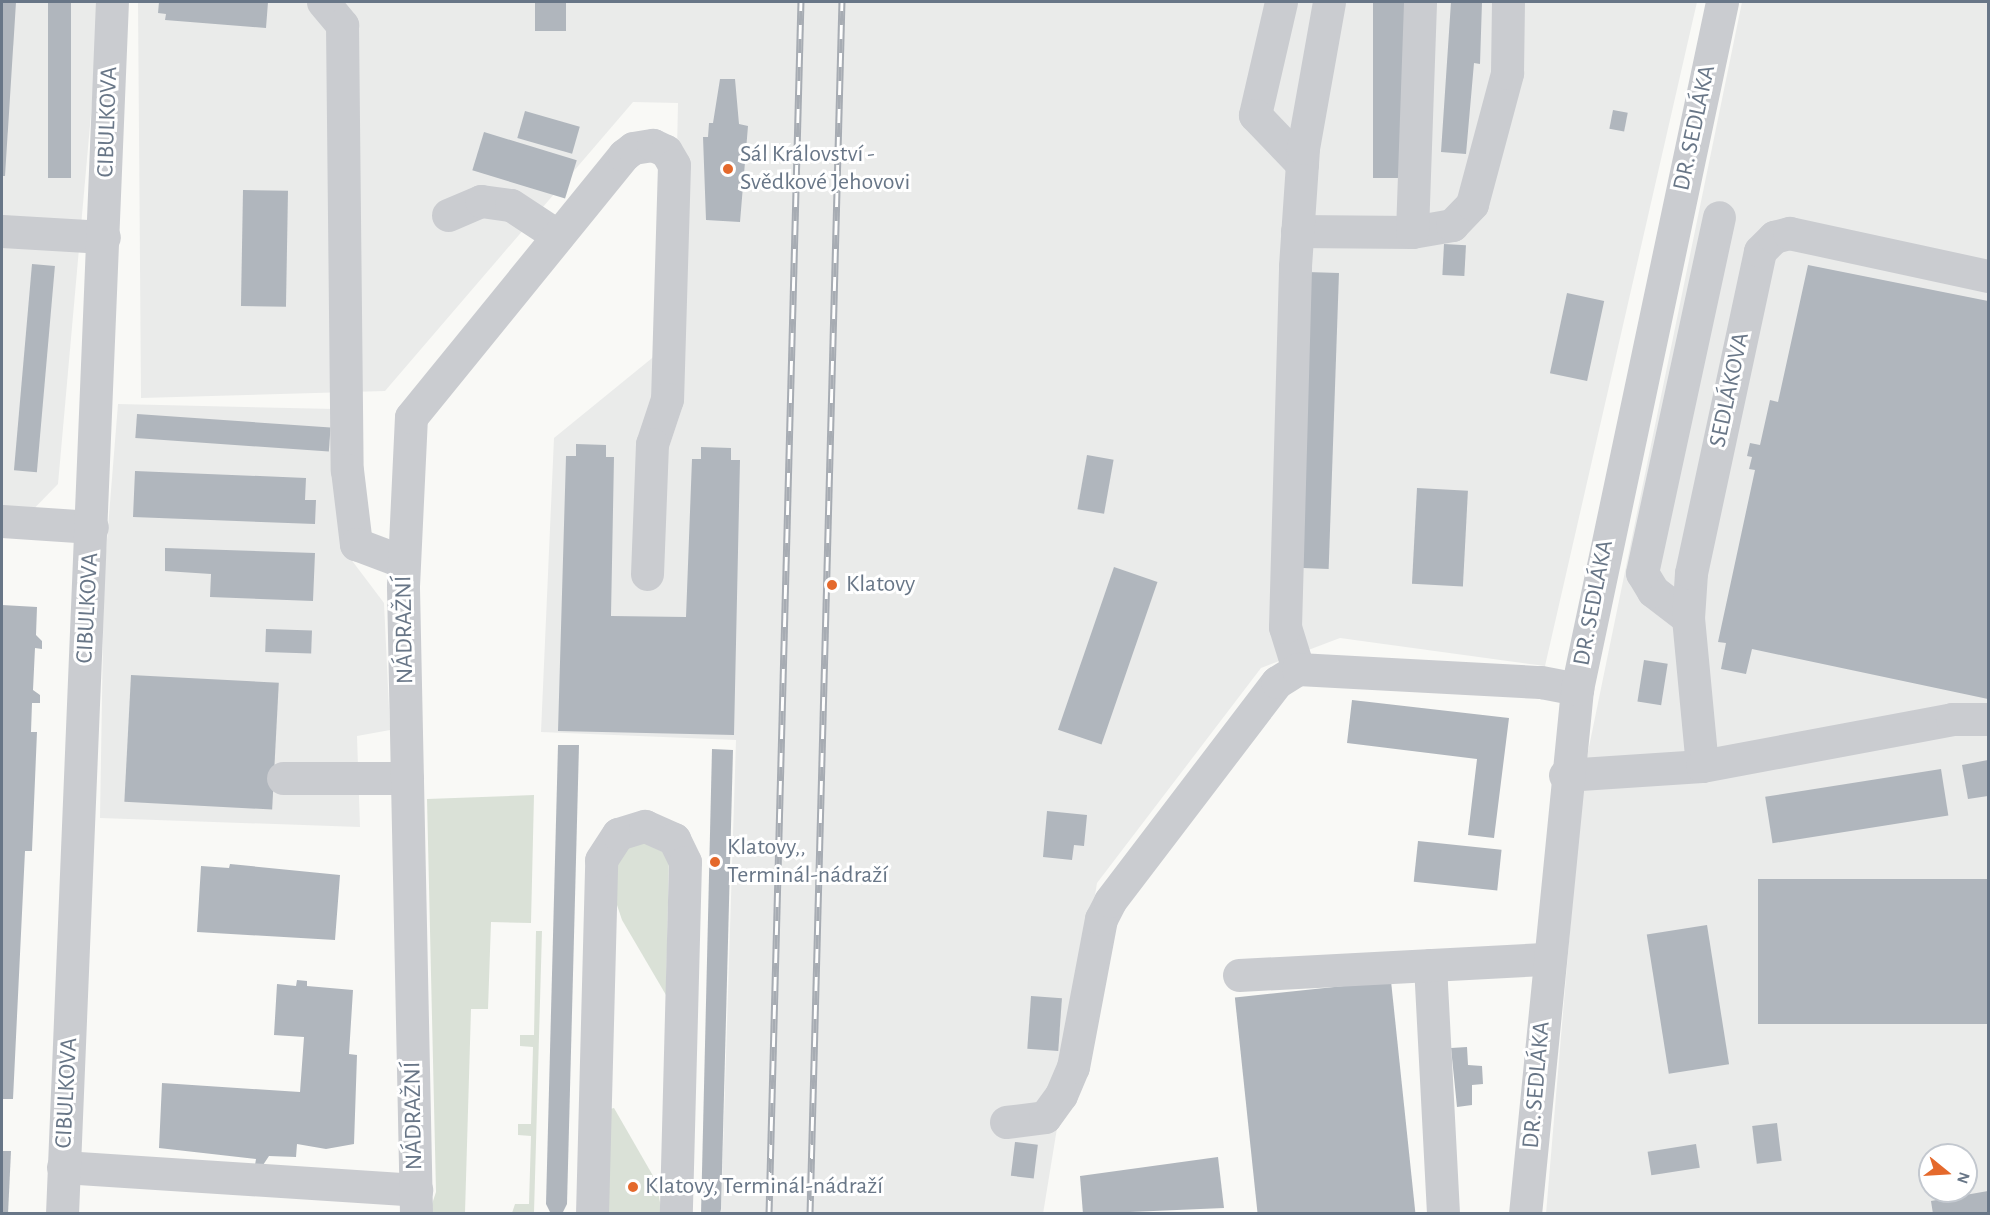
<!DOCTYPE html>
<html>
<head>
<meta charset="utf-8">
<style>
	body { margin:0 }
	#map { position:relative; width:1990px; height:1215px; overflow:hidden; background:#f9f9f6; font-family:"Alegreya Sans",sans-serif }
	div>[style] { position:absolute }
	.built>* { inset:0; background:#eaebea }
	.green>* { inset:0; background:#dae1d7 }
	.building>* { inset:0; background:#b0b6bd; transform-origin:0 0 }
	.minor>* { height:33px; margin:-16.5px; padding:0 16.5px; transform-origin:16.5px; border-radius:16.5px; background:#caccd0 }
	.rail>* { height:7px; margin-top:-3.5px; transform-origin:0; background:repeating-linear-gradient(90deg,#fff 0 14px,#a7acb3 0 28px); box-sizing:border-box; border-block:2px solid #a7acb3 }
	.dots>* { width:16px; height:16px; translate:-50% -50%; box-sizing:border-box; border:3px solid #fff; border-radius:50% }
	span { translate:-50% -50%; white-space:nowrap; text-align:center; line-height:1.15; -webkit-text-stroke:6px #fff; paint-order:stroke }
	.street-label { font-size:24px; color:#687687 }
	.poi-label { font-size:24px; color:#687687 }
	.left { translate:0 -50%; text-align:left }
	.frame { position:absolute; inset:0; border:3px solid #687687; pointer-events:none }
	.north { position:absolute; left:1918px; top:1143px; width:60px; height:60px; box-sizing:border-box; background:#fff; border:2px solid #c3c8cf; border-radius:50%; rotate:108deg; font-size:16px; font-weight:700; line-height:24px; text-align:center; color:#687687 }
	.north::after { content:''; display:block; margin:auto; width:21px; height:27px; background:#e4692c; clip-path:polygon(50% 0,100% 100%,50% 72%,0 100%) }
</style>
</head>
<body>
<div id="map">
	<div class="built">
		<i style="clip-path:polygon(2px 2px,101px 2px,58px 484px,21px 522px,2px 521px)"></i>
		<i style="clip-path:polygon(138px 2px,1697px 2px,1545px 666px,1340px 638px,1261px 668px,1097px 883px,1043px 1214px,721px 1213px,736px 740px,541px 732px,554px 438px,673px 341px,678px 103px,633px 102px,385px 391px,141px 398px)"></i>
		<i style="clip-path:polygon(evenodd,1742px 2px,1988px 2px,1988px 1213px,1546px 1214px,1583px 776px,1742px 2px,1930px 1155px,1966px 1155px,1966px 1191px,1930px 1191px,1930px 1155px)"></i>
		<i style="clip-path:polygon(118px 404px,335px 409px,344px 550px,384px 603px,390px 730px,357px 736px,360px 827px,100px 818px,104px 577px)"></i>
	</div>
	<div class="green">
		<i style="clip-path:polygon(534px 795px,531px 923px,491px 922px,488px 1009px,471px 1009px,465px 1213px,429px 1213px,436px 1192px,427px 799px)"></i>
		<i style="clip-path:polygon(634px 837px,669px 855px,666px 995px,622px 920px,615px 899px,614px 866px)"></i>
		<i style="clip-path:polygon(536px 931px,542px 931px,534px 1213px,512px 1213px,515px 1204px,529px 1204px,531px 1136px,518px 1135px,518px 1124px,531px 1124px,533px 1047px,520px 1046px,520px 1035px,534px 1035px)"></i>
		<i style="clip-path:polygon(614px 1108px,656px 1181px,662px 1213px,605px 1214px,610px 1109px)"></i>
	</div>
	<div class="building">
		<i style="clip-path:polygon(2px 2px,16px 2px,5px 176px,2px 176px)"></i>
		<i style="left:48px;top:2px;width:23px;height:176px"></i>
		<i style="clip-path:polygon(159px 2px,268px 2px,266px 28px,165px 20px,166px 14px,158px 13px)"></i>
		<i style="left:535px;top:2px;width:31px;height:29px"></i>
		<i style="left:1373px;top:2px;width:31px;height:176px"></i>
		<i style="clip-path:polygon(1451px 2px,1482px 2px,1480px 64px,1474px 63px,1466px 154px,1441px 152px)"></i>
		<i style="clip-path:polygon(720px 79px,735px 79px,739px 124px,748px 126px,740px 222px,706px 220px,703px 137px,708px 137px,709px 123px,713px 123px)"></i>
		<i style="left:1613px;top:110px;width:15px;height:19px;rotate:11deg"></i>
		<i style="left:525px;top:111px;width:57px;height:28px;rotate:16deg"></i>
		<i style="left:484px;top:132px;width:97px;height:40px;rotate:17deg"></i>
		<i style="left:243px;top:190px;width:45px;height:116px;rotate:1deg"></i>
		<i style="left:1444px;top:244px;width:22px;height:31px;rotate:3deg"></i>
		<i style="left:32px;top:264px;width:23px;height:207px;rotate:5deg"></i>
		<i style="clip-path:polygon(1808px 265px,1988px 301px,1988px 699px,1752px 649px,1746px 674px,1721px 669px,1726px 643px,1718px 642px,1755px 470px,1749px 469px,1752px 457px,1747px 456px,1750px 443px,1760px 445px,1770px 400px,1778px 402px)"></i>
		<i style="left:1307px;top:272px;width:32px;height:296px;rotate:2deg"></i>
		<i style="left:1567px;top:293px;width:38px;height:82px;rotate:12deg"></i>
		<i style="left:137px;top:414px;width:194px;height:24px;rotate:4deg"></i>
		<i style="clip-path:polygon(576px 444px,606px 445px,606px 457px,614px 457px,611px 616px,686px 617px,692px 459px,701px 459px,701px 447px,731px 448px,731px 460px,740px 460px,734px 735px,558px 731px,566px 456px,576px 456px)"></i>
		<i style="left:1087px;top:455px;width:27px;height:55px;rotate:10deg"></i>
		<i style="clip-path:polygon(135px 471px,306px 478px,305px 500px,316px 500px,315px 524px,133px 517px)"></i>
		<i style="left:1417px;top:488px;width:51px;height:96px;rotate:3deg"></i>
		<i style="clip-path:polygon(165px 548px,315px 553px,313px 601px,210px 597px,211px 574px,165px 571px)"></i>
		<i style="left:1114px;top:567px;width:46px;height:172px;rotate:19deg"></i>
		<i style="clip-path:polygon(2px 605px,37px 607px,36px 635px,42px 641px,42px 649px,35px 648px,33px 690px,40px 695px,40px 703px,32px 703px,31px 732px,37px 732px,32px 851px,25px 851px,13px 1099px,2px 1099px)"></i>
		<i style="left:266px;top:629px;width:46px;height:23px;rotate:2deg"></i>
		<i style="left:1644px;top:660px;width:24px;height:42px;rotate:9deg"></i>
		<i style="left:131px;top:675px;width:148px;height:127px;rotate:3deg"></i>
		<i style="clip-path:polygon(1352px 700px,1509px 718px,1494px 838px,1468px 835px,1477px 759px,1347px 743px)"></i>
		<i style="clip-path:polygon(558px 745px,579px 745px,567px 1204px,562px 1214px,551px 1214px,546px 1204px)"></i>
		<i style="clip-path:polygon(712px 749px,733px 750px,721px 1209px,720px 1214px,701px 1214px)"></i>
		<i style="clip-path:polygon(1988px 760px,1988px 796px,1968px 799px,1962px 765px)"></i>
		<i style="left:1941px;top:769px;width:47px;height:178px;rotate:81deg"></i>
		<i style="clip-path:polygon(1047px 811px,1087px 815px,1084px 846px,1074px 845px,1072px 860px,1043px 857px)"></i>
		<i style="left:1418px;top:841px;width:84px;height:41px;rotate:6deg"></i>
		<i style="clip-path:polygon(230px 864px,340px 875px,335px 940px,197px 932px,201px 866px,229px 868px)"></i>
		<i style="left:1988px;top:879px;width:145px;height:230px;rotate:90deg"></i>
		<i style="left:1707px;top:925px;width:141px;height:61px;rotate:81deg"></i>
		<i style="clip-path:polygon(297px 980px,307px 981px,307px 986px,353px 990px,349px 1054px,357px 1055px,354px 1144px,326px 1149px,297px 1144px,296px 1157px,269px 1156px,263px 1165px,255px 1165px,256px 1159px,159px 1148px,162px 1083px,300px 1092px,304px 1037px,274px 1035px,277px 984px,296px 986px)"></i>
		<i style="left:1391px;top:981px;width:234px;height:157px;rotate:84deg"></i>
		<i style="left:1031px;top:996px;width:31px;height:53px;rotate:4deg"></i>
		<i style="clip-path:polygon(1467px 1047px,1468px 1065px,1482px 1066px,1483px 1084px,1472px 1085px,1472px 1105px,1457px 1107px,1451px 1048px)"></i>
		<i style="left:1777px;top:1123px;width:38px;height:25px;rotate:83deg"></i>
		<i style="left:1015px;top:1142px;width:23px;height:34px;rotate:7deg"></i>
		<i style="left:1696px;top:1144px;width:24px;height:49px;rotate:81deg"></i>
		<i style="clip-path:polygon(2px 1151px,11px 1151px,8px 1214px,2px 1214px)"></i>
		<i style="clip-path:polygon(1218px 1157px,1224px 1208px,1083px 1214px,1080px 1176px)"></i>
		<i style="clip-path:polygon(1988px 1191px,1988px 1214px,1933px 1214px,1931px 1201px)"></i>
	</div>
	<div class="minor">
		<i style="left:323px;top:2px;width:30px;rotate:50deg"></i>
		<i style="left:342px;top:25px;width:445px;rotate:89.4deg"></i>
		<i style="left:347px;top:470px;width:75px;rotate:83.1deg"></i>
		<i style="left:356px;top:544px;width:51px;rotate:20.6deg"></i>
		<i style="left:1281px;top:2px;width:116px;rotate:103deg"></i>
		<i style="left:1255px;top:115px;width:68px;rotate:46.2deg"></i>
		<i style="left:448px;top:215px;width:36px;rotate:-23deg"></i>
		<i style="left:481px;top:201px;width:30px;rotate:8deg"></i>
		<i style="left:511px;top:205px;width:56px;rotate:33.4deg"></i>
		<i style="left:2px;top:231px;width:102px;rotate:3.4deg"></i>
		<i style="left:1297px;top:231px;width:115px;rotate:0.5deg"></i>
		<i style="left:1412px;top:232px;width:41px;rotate:-9.9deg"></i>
		<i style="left:1452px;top:225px;width:29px;rotate:-46deg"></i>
		<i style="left:1472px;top:204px;width:136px;rotate:-75deg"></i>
		<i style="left:1507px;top:73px;width:71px;rotate:-89.2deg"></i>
		<i style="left:1412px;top:232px;width:230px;rotate:-88deg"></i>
		<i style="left:2px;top:521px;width:90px;rotate:3.8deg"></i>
		<i style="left:1688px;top:618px;width:44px;rotate:-142.4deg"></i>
		<i style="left:1653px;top:591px;width:21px;rotate:-121deg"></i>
		<i style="left:1642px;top:573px;width:364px;rotate:-77.8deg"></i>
		<i style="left:1298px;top:669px;width:44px;rotate:-107.2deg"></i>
		<i style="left:1285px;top:627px;width:361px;rotate:-88.4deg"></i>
		<i style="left:1295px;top:266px;width:118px;rotate:-86.1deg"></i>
		<i style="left:1303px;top:148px;width:148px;rotate:-79.9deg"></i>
		<i style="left:1702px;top:766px;width:149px;rotate:-95.4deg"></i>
		<i style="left:1688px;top:618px;width:45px;rotate:-86.2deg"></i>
		<i style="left:1691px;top:573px;width:329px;rotate:-77.9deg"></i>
		<i style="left:1760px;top:251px;width:20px;rotate:-45deg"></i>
		<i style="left:1774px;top:237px;width:16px;rotate:-15deg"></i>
		<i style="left:1789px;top:233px;width:204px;rotate:12.2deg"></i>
		<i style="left:1565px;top:775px;width:137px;rotate:-3.8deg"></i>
		<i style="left:1702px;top:766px;width:254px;rotate:-10.6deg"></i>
		<i style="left:1952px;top:719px;width:36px"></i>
		<i style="left:283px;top:778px;width:124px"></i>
		<i style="left:1430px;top:965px;width:249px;rotate:87deg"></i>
		<i style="left:1239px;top:975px;width:310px;rotate:-3deg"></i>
		<i style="left:1006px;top:1122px;width:39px;rotate:-7deg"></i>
		<i style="left:1045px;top:1117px;width:27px;rotate:-54deg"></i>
		<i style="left:1061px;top:1095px;width:30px;rotate:-67deg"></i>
		<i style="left:1073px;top:1067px;width:151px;rotate:-79.3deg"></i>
		<i style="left:1101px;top:919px;width:20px;rotate:-63deg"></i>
		<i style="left:1110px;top:901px;width:275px;rotate:-52.7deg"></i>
		<i style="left:1277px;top:682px;width:25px;rotate:-32deg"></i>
		<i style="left:1298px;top:669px;width:243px;rotate:3.1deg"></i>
		<i style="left:1541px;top:682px;width:37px;rotate:11deg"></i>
		<i style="left:63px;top:1167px;width:354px;rotate:3.7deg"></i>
		<i style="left:62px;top:1214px;width:1213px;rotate:-87.64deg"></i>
		<i style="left:416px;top:1214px;width:628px;rotate:-91.19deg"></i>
		<i style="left:403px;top:586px;width:169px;rotate:-87.3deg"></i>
		<i style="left:411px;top:417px;width:338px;rotate:-50.9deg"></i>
		<i style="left:624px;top:155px;width:11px;rotate:-38deg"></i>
		<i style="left:633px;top:148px;width:20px;rotate:-9deg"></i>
		<i style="left:653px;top:145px;width:14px;rotate:25deg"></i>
		<i style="left:666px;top:151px;width:16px;rotate:60deg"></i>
		<i style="left:674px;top:165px;width:234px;rotate:91.7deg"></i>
		<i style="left:667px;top:399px;width:47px;rotate:108.4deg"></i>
		<i style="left:652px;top:444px;width:130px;rotate:92.2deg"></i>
		<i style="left:592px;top:1214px;width:354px;rotate:-88.5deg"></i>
		<i style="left:601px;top:860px;width:31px;rotate:-57deg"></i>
		<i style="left:618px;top:834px;width:28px;rotate:-17deg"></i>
		<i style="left:645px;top:826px;width:32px;rotate:24deg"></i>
		<i style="left:674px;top:839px;width:25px;rotate:64deg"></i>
		<i style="left:685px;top:862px;width:352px;rotate:91.5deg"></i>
		<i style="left:1525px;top:1214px;width:528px;rotate:-84.34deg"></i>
		<i style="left:1577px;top:689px;width:702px;rotate:-78.08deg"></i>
	</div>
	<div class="rail">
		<i style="left:769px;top:1214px;width:1212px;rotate:-88.49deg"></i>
		<i style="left:810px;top:1214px;width:1212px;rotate:-88.49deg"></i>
	</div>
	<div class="dots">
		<i style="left:728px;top:169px;background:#e4692c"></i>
		<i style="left:832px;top:585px;background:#e4692c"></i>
		<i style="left:715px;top:862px;background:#e4692c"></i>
		<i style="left:633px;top:1187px;background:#e4692c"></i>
	</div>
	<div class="street-label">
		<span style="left:108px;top:122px;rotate:-88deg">CIBULKOVA</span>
		<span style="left:1695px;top:128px;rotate:-78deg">DR. SEDLÁKA</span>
		<span style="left:1730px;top:390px;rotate:-78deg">SEDLÁKOVA</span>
		<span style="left:1594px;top:603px;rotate:-79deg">DR. SEDLÁKA</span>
		<span style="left:88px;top:608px;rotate:-87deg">CIBULKOVA</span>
		<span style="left:405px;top:630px;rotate:-91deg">NÁDRAŽNÍ</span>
		<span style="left:1537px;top:1085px;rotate:-85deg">DR. SEDLÁKA</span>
		<span style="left:67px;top:1093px;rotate:-87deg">CIBULKOVA</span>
		<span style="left:414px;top:1116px;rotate:-91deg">NÁDRAŽNÍ</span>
	</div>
	<div class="poi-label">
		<span class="left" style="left:740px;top:169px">Sál Království -<br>Svědkové Jehovovi</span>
		<span class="left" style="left:846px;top:585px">Klatovy</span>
		<span class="left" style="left:727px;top:862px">Klatovy,,<br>Terminál-nádraží</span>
		<span class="left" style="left:645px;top:1187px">Klatovy, Terminál-nádraží</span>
	</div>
	<div class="frame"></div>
	<div class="north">N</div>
</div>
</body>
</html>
